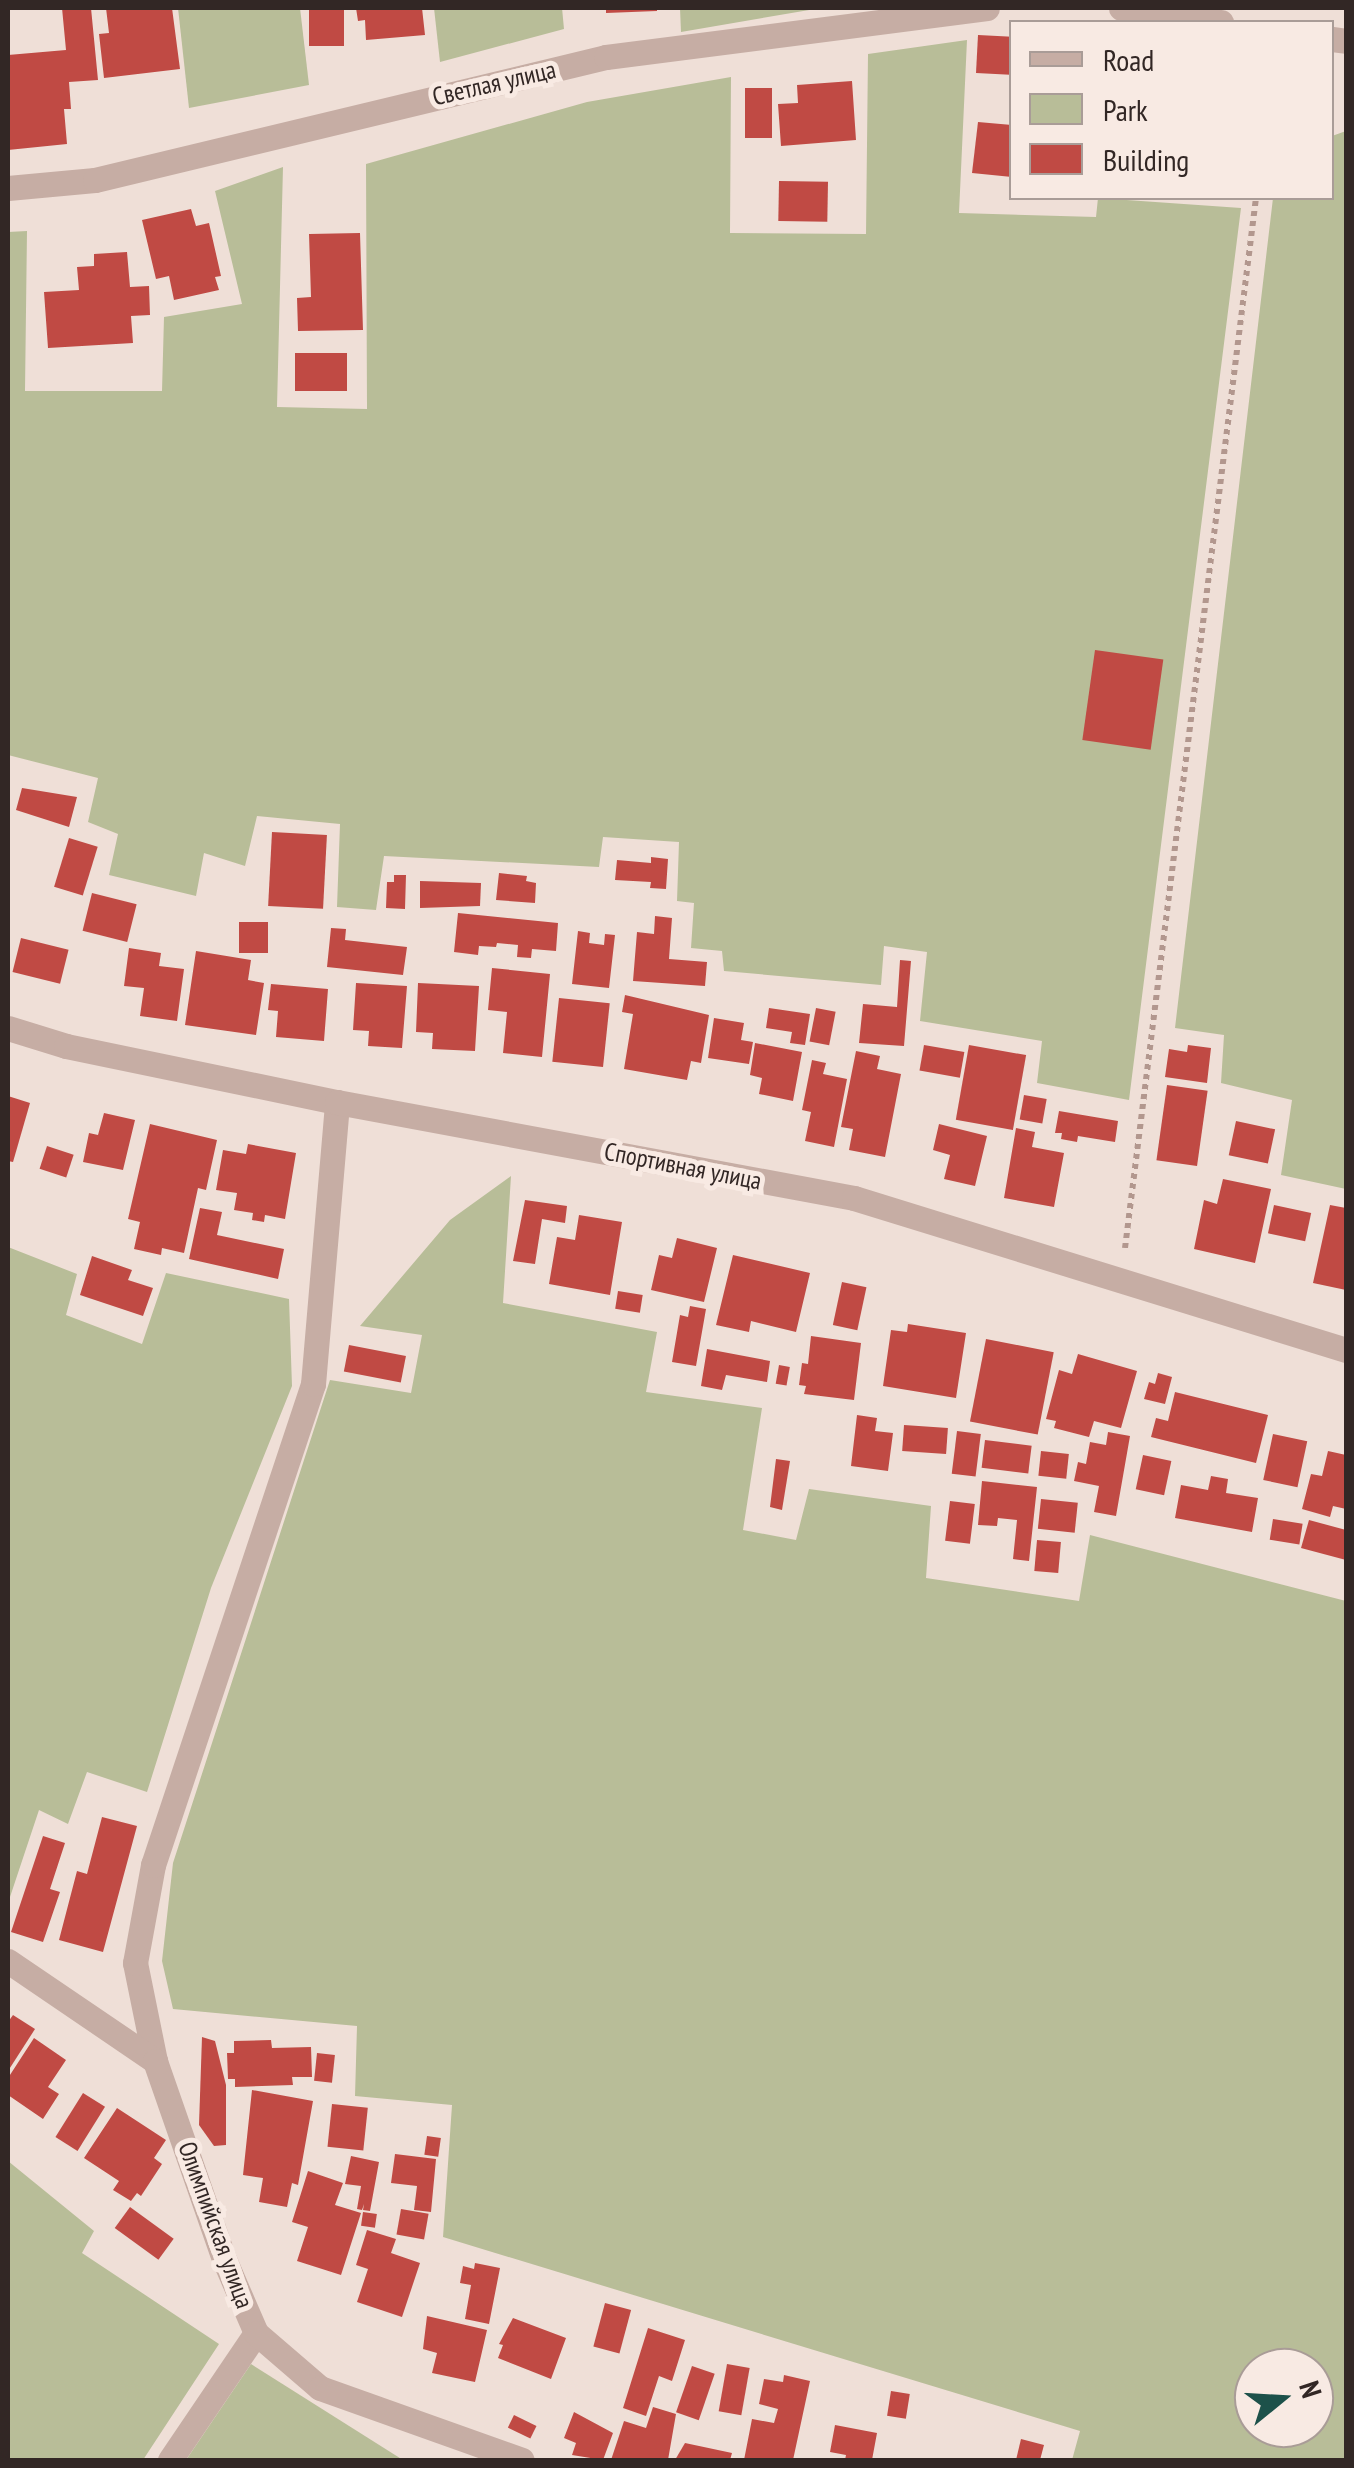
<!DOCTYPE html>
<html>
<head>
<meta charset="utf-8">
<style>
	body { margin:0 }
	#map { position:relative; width:1354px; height:2468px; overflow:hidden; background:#efdfd7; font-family:"PT Sans Narrow",sans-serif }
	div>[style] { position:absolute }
	.green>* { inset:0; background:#b8bd98 }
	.building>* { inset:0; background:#c04a44; transform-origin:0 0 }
	.path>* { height:6px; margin-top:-3px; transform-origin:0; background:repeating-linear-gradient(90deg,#b2978e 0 5px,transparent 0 10px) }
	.service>* { height:25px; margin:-12.5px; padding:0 12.5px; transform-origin:12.5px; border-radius:12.5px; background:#c6ada4 }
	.minor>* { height:25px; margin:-12.5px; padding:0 12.5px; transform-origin:12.5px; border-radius:12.5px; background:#c6ada4 }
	span { translate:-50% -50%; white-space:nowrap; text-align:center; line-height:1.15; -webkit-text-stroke:10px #f8eae3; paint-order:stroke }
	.street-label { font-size:25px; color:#322725 }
	.frame { position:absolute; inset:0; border:10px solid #322725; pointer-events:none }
	.legend { position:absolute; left:1009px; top:20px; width:325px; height:180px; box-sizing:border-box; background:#f8eae3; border:2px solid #a99c97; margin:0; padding:12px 18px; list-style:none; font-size:30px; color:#322725 }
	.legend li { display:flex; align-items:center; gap:20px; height:50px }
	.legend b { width:50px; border:2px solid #a99c97 }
	.north { position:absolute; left:1234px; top:2348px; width:100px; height:100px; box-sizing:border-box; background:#f8eae3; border:2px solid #a99c97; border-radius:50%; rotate:72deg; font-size:28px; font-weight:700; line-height:40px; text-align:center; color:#322725 }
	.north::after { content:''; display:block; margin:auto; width:35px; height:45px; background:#1d514a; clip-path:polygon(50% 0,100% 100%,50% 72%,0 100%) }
</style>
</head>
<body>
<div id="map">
	<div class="green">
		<i style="clip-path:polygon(178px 8px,300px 8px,309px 85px,189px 108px)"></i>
		<i style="clip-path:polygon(434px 8px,562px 8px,564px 29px,440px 62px)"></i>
		<i style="clip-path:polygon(680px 8px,821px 8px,681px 32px)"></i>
		<i style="clip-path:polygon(967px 40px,959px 213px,1096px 217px,1098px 198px,1241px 208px,1129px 1100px,1037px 1083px,1042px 1041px,920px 1021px,927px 952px,884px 946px,881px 985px,724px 971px,722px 951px,691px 948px,694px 903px,677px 901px,679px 842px,603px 837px,599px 867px,384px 856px,376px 910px,337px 907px,340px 824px,257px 816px,245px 866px,204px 853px,196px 896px,109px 875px,118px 834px,88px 822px,98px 778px,8px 755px,8px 232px,27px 231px,25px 391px,162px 391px,164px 317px,242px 304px,215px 191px,283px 167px,277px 407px,367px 409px,366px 164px,587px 102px,731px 77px,730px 233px,866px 234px,868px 54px)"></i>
		<i style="clip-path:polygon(1346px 131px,1346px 1189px,1281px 1175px,1292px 1100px,1221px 1083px,1224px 1035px,1175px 1028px,1273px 198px,1332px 198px,1332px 136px)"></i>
		<i style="clip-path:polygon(evenodd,511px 1176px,503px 1303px,657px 1332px,646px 1392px,762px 1408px,743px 1530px,796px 1540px,809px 1489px,931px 1506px,926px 1578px,1079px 1601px,1090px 1535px,1346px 1601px,1346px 2460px,1072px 2460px,1080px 2431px,443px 2237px,452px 2105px,355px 2096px,357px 2026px,173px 2009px,162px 1961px,173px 1863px,330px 1380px,411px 1393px,422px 1335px,360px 1326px,450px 1220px,511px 1176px,1314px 2368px,1314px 2428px,1254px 2428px,1254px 2368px,1314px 2368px)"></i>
		<i style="clip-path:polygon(8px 1247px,77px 1274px,66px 1315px,142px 1344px,166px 1273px,289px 1299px,292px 1386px,211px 1588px,147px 1792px,87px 1772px,68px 1824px,39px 1810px,8px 1903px)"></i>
		<i style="clip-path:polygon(8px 2161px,94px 2231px,82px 2253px,219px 2344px,143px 2460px,8px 2460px)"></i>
		<i style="clip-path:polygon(251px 2364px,403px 2460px,186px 2460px)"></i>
	</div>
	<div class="building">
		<i style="clip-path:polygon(62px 8px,91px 8px,98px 80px,69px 82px,71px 109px,64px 109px,67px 144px,8px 150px,8px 55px,66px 50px)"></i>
		<i style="clip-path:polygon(106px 8px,172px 8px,180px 69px,104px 78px,99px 34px,109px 33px)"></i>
		<i style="left:309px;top:8px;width:35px;height:38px"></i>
		<i style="clip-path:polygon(356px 8px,422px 8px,425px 35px,366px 40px,365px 20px,358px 21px)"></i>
		<i style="clip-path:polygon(606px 8px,657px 8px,657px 11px,606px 13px)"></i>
		<i style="left:978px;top:35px;width:34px;height:38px;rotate:3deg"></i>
		<i style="clip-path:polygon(852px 81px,856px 140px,781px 146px,778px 104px,798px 103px,797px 85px)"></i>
		<i style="left:745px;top:88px;width:27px;height:50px"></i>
		<i style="clip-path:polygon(978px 122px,1012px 125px,1012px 177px,972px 173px)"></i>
		<i style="left:779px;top:181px;width:49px;height:40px;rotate:1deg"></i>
		<i style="clip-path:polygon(191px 209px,196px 226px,209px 223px,221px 276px,215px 277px,219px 290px,174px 300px,169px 276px,156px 279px,142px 220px)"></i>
		<i style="clip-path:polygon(360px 233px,363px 330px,298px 331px,297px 298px,311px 297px,309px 234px)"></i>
		<i style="clip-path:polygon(127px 252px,130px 287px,149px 286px,150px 315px,131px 316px,133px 343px,48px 348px,44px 292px,79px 290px,77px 267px,94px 266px,94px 254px)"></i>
		<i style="left:295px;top:353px;width:52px;height:38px"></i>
		<i style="left:1095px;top:650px;width:69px;height:91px;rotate:8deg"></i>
		<i style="clip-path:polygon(22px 788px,77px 797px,69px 827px,16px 810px)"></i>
		<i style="left:272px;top:832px;width:55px;height:74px;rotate:3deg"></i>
		<i style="left:69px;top:838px;width:30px;height:51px;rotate:17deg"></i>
		<i style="clip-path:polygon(651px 857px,668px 859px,666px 889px,650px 888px,651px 882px,615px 880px,617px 860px,651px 863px)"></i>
		<i style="clip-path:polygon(499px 873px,527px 876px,526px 881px,536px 883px,535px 903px,496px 900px)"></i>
		<i style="clip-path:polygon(394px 875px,406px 875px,405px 909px,386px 908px,387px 882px,394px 882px)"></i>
		<i style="clip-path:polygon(420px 881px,481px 883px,480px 906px,420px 908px)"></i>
		<i style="left:92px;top:893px;width:46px;height:39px;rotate:14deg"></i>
		<i style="clip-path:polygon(458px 913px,558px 923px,556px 951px,532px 949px,531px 958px,517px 957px,518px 945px,497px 943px,496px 947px,479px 946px,478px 955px,454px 952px)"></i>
		<i style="clip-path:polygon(655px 916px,672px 918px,669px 959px,707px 962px,705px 986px,633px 981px,637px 932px,654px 934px)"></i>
		<i style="left:239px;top:922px;width:29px;height:31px"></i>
		<i style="clip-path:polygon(331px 928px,346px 929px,345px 940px,407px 947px,403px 975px,327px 967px)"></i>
		<i style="clip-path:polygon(578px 931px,590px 933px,589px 943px,604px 945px,605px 934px,615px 935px,609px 988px,572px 984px)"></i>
		<i style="left:21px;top:938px;width:49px;height:35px;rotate:14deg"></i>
		<i style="clip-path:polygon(129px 948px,161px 953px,159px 966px,184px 969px,177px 1021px,140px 1016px,144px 988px,124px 986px)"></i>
		<i style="clip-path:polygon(196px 951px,251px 960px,248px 980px,264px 983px,256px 1035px,185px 1025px)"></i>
		<i style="clip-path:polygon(900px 960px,911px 961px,904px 1046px,859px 1043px,863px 1004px,897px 1007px)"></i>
		<i style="clip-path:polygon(492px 968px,550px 974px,542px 1057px,503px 1053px,507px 1012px,488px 1010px)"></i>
		<i style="clip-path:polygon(356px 983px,407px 986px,402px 1048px,368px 1046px,369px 1031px,353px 1030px)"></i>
		<i style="clip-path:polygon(418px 983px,479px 986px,475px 1051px,432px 1049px,433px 1033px,416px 1032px)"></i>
		<i style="clip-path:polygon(271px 984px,328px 989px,324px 1041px,276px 1037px,278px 1011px,268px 1010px)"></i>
		<i style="clip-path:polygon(625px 995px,709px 1015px,701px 1063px,691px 1061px,687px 1080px,624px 1069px,633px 1014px,622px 1012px)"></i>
		<i style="left:559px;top:998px;width:51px;height:64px;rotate:6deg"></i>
		<i style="clip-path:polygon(769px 1008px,810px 1014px,805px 1045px,790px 1043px,792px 1032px,766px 1028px)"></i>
		<i style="left:816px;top:1008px;width:20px;height:34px;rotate:11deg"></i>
		<i style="clip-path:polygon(714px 1018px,744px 1023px,741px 1040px,753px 1042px,749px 1064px,708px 1058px)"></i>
		<i style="clip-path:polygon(755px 1043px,802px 1052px,793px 1101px,759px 1094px,762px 1078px,750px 1075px)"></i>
		<i style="left:924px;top:1045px;width:41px;height:26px;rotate:10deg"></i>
		<i style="left:969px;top:1045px;width:58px;height:76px;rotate:10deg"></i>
		<i style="clip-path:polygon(1188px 1045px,1211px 1048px,1207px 1083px,1165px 1077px,1169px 1049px,1187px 1052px)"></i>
		<i style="clip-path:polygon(856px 1051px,880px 1056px,877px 1069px,901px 1074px,885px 1157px,849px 1150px,853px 1129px,841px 1127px)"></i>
		<i style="clip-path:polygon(812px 1060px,826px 1063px,823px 1074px,847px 1079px,834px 1147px,805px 1141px,811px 1112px,802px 1110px)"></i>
		<i style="left:1167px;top:1085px;width:41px;height:76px;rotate:8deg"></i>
		<i style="left:1024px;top:1095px;width:23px;height:25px;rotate:10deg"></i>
		<i style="clip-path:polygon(8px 1096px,30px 1103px,13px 1162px,8px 1161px)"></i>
		<i style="clip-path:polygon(1059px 1111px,1118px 1121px,1115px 1142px,1078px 1136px,1077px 1142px,1061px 1139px,1062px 1133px,1055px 1133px)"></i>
		<i style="clip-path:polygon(104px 1113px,135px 1120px,123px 1170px,83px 1162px,89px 1133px,98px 1135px)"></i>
		<i style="left:1236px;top:1121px;width:40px;height:35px;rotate:12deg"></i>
		<i style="clip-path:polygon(150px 1124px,217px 1140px,206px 1190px,198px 1188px,184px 1253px,162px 1248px,161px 1255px,134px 1249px,140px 1222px,128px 1219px)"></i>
		<i style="clip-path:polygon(939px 1124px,987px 1136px,975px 1186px,944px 1179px,950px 1155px,933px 1150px)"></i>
		<i style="clip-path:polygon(1016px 1128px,1035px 1132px,1032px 1147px,1064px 1153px,1054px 1207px,1004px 1198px)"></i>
		<i style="clip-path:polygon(248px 1144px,296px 1153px,285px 1219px,265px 1215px,264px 1222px,252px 1220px,253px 1213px,234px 1210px,237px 1193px,216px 1190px,223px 1150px,246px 1154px)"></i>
		<i style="left:47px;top:1146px;width:28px;height:24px;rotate:18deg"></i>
		<i style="clip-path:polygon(1223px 1179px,1271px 1189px,1255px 1263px,1194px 1249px,1204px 1200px,1217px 1204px)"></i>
		<i style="clip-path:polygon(525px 1200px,567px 1206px,565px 1223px,542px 1219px,535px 1264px,513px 1261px)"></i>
		<i style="left:1274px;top:1205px;width:38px;height:29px;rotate:12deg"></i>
		<i style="clip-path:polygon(1330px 1205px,1346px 1208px,1346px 1290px,1313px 1283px)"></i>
		<i style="clip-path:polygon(200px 1208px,222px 1212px,217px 1235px,284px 1249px,278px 1279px,189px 1259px)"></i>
		<i style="clip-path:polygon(579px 1215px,622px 1222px,610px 1295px,549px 1284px,557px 1237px,575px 1240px)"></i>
		<i style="clip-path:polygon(677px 1238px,717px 1248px,704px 1302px,651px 1290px,659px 1255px,672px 1258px)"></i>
		<i style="clip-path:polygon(733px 1255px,810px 1273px,796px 1332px,751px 1321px,749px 1332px,716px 1325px)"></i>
		<i style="clip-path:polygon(92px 1256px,132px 1270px,128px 1280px,153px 1288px,143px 1316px,80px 1295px)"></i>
		<i style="left:842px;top:1282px;width:25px;height:44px;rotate:12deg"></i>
		<i style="left:618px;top:1291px;width:25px;height:18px;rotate:9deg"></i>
		<i style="clip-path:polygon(690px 1306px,706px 1309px,696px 1366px,672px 1362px,680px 1315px,688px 1317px)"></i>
		<i style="clip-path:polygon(908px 1324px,966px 1333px,956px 1398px,883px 1386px,891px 1330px,907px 1332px)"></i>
		<i style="clip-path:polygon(811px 1336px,861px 1343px,854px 1400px,804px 1394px,806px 1386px,799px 1385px,802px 1363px,808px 1364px)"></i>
		<i style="left:986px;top:1339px;width:69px;height:84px;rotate:11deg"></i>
		<i style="left:349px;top:1345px;width:58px;height:27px;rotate:11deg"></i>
		<i style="clip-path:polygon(707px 1349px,770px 1361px,767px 1382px,726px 1375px,722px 1390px,701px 1386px)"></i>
		<i style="clip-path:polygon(1078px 1354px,1137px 1371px,1121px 1428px,1094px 1421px,1089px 1437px,1054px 1428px,1056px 1421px,1046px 1419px,1059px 1370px,1072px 1374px)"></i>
		<i style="left:779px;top:1365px;width:11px;height:19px;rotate:10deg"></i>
		<i style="clip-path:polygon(1158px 1373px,1172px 1377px,1165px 1404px,1144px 1399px,1149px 1382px,1155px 1384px)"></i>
		<i style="clip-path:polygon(1175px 1392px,1268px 1415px,1256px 1463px,1151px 1437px,1156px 1418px,1168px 1421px)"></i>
		<i style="clip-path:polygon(857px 1415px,877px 1418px,875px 1431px,893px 1433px,888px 1471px,851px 1466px)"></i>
		<i style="left:904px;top:1425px;width:44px;height:26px;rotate:4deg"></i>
		<i style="left:957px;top:1431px;width:24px;height:43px;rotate:7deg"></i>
		<i style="clip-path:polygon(1108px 1432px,1130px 1436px,1116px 1516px,1094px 1512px,1099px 1486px,1074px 1481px,1078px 1462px,1086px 1464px,1090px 1442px,1106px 1445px)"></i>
		<i style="left:1273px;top:1434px;width:35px;height:47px;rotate:12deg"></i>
		<i style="left:985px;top:1440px;width:47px;height:28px;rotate:7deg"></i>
		<i style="left:1041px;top:1451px;width:28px;height:25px;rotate:6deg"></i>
		<i style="clip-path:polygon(1328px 1451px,1346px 1455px,1346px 1509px,1333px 1506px,1330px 1517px,1302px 1509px,1311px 1474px,1322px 1476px)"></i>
		<i style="left:1143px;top:1455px;width:29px;height:35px;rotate:12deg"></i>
		<i style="clip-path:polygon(776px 1459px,790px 1461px,782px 1510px,770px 1507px)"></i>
		<i style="clip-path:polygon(1211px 1476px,1228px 1479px,1226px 1493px,1258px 1498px,1252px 1532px,1175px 1518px,1181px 1485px,1208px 1490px)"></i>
		<i style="clip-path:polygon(982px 1481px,1037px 1487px,1029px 1561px,1013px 1559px,1017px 1520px,998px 1518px,997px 1526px,978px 1525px)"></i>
		<i style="left:1041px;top:1499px;width:37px;height:30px;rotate:6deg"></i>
		<i style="left:950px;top:1501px;width:25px;height:40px;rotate:7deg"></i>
		<i style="left:1273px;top:1519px;width:30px;height:21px;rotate:9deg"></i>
		<i style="clip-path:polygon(1309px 1520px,1346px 1530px,1346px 1560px,1301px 1548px)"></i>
		<i style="left:1037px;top:1540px;width:24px;height:31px;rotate:5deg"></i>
		<i style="clip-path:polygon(102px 1817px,137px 1826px,103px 1952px,59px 1940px,77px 1871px,87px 1874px)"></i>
		<i style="clip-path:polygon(43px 1836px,65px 1843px,50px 1889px,60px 1892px,43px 1942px,11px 1932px)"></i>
		<i style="clip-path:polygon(13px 2015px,35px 2029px,8px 2071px,8px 2022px)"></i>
		<i style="clip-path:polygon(202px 2037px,215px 2041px,226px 2085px,226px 2145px,214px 2146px,199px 2125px)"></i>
		<i style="clip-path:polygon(34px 2038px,66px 2060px,48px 2087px,59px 2094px,43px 2119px,8px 2095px,8px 2078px)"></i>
		<i style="clip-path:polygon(271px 2040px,272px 2048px,311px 2047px,312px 2077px,292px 2077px,293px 2085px,235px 2087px,235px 2079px,228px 2079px,227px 2053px,234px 2053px,234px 2041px)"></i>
		<i style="left:317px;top:2053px;width:18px;height:28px;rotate:6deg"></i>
		<i style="clip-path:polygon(252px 2090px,313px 2101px,298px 2185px,292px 2183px,287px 2207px,259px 2202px,263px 2178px,243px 2175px)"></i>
		<i style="left:83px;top:2093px;width:26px;height:52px;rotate:32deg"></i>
		<i style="left:332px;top:2104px;width:36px;height:43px;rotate:6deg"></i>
		<i style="clip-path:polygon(117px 2108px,166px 2140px,154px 2158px,162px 2164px,141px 2196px,137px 2193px,131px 2201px,113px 2190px,119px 2181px,84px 2158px)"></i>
		<i style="left:427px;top:2136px;width:14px;height:19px;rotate:8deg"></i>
		<i style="clip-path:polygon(395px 2154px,436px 2159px,431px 2212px,414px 2210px,417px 2186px,391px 2183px)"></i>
		<i style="clip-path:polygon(351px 2156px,379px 2162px,370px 2211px,363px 2210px,364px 2204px,362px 2210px,357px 2209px,361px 2186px,345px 2184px)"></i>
		<i style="clip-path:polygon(308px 2171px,343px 2183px,335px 2205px,361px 2213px,341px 2275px,297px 2261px,308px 2227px,292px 2222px)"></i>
		<i style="left:130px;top:2207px;width:54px;height:26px;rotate:36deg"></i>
		<i style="left:401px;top:2209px;width:28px;height:26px;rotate:10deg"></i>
		<i style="left:363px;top:2212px;width:14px;height:14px;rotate:8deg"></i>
		<i style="clip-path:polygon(367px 2230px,396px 2239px,391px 2253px,420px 2263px,402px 2317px,357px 2302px,368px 2269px,356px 2265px)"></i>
		<i style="clip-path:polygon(475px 2263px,500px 2268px,489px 2324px,465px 2319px,471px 2285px,460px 2283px,463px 2266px,474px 2269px)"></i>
		<i style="left:605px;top:2303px;width:27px;height:45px;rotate:15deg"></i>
		<i style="clip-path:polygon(427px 2316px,487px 2330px,475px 2382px,432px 2373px,437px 2353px,423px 2349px)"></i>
		<i style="clip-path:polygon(513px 2318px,566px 2338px,551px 2379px,498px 2358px,503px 2345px,499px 2344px)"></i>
		<i style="clip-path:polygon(648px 2328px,685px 2340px,672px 2381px,659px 2376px,646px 2416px,623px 2408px)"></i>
		<i style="left:727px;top:2364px;width:23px;height:48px;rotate:10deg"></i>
		<i style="left:692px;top:2366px;width:24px;height:49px;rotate:19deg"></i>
		<i style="clip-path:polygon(784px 2375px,810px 2381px,793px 2460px,744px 2460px,752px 2419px,774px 2423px,778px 2409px,759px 2404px,764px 2379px,783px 2382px)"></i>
		<i style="left:891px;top:2391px;width:19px;height:25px;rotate:9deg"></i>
		<i style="clip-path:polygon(653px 2407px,676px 2414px,668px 2460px,611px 2460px,624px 2421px,646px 2428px)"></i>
		<i style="clip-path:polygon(574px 2412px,613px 2433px,603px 2460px,572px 2455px,576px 2443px,564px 2438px)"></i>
		<i style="left:514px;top:2415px;width:25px;height:14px;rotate:26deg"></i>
		<i style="clip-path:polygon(835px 2425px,877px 2433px,872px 2460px,845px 2460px,846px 2455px,830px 2452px)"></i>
		<i style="clip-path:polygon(1021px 2439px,1044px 2445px,1040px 2460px,1016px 2460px)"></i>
		<i style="clip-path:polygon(685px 2443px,732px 2453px,730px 2460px,675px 2460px)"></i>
	</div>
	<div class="path">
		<i style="left:1125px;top:1248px;width:1058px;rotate:-82.89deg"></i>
	</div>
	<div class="service">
		<i style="left:155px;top:2061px;width:100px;rotate:-101.5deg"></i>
		<i style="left:135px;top:1963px;width:100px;rotate:-79.6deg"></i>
		<i style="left:153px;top:1865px;width:507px;rotate:-71.6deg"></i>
		<i style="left:313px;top:1384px;width:283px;rotate:-85.1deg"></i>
		<i style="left:170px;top:2460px;width:153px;rotate:-55.9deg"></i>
	</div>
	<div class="minor">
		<i style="left:1121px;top:8px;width:101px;rotate:8deg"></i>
		<i style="left:1332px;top:39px;width:14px;rotate:8deg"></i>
		<i style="left:8px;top:188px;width:87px;rotate:-5.3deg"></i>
		<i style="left:95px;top:180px;width:526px;rotate:-13.53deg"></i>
		<i style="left:606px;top:57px;width:384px;rotate:-7.3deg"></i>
		<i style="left:8px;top:1028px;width:61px;rotate:17.2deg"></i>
		<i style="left:66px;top:1046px;width:277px;rotate:11.7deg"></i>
		<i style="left:337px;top:1102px;width:526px;rotate:10.52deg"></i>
		<i style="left:854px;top:1198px;width:515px;rotate:17.17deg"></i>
		<i style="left:8px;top:1961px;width:178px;rotate:34.2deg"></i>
		<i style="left:155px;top:2061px;width:210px;rotate:70.8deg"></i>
		<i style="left:224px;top:2259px;width:81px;rotate:66.6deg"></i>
		<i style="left:256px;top:2333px;width:84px;rotate:40.7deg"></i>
		<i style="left:320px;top:2388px;width:214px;rotate:19.6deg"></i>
	</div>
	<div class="street-label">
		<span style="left:494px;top:83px;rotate:-13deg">Светлая улица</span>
		<span style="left:683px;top:1166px;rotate:11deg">Спортивная улица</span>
		<span style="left:216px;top:2225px;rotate:70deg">Олимпийская улица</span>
	</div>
	<div class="frame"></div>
	<ul class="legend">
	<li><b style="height:12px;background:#c6ada4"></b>Road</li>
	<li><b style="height:28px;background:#b8bd98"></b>Park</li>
	<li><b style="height:28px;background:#c04a44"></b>Building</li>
	</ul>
	<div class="north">N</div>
</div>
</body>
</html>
